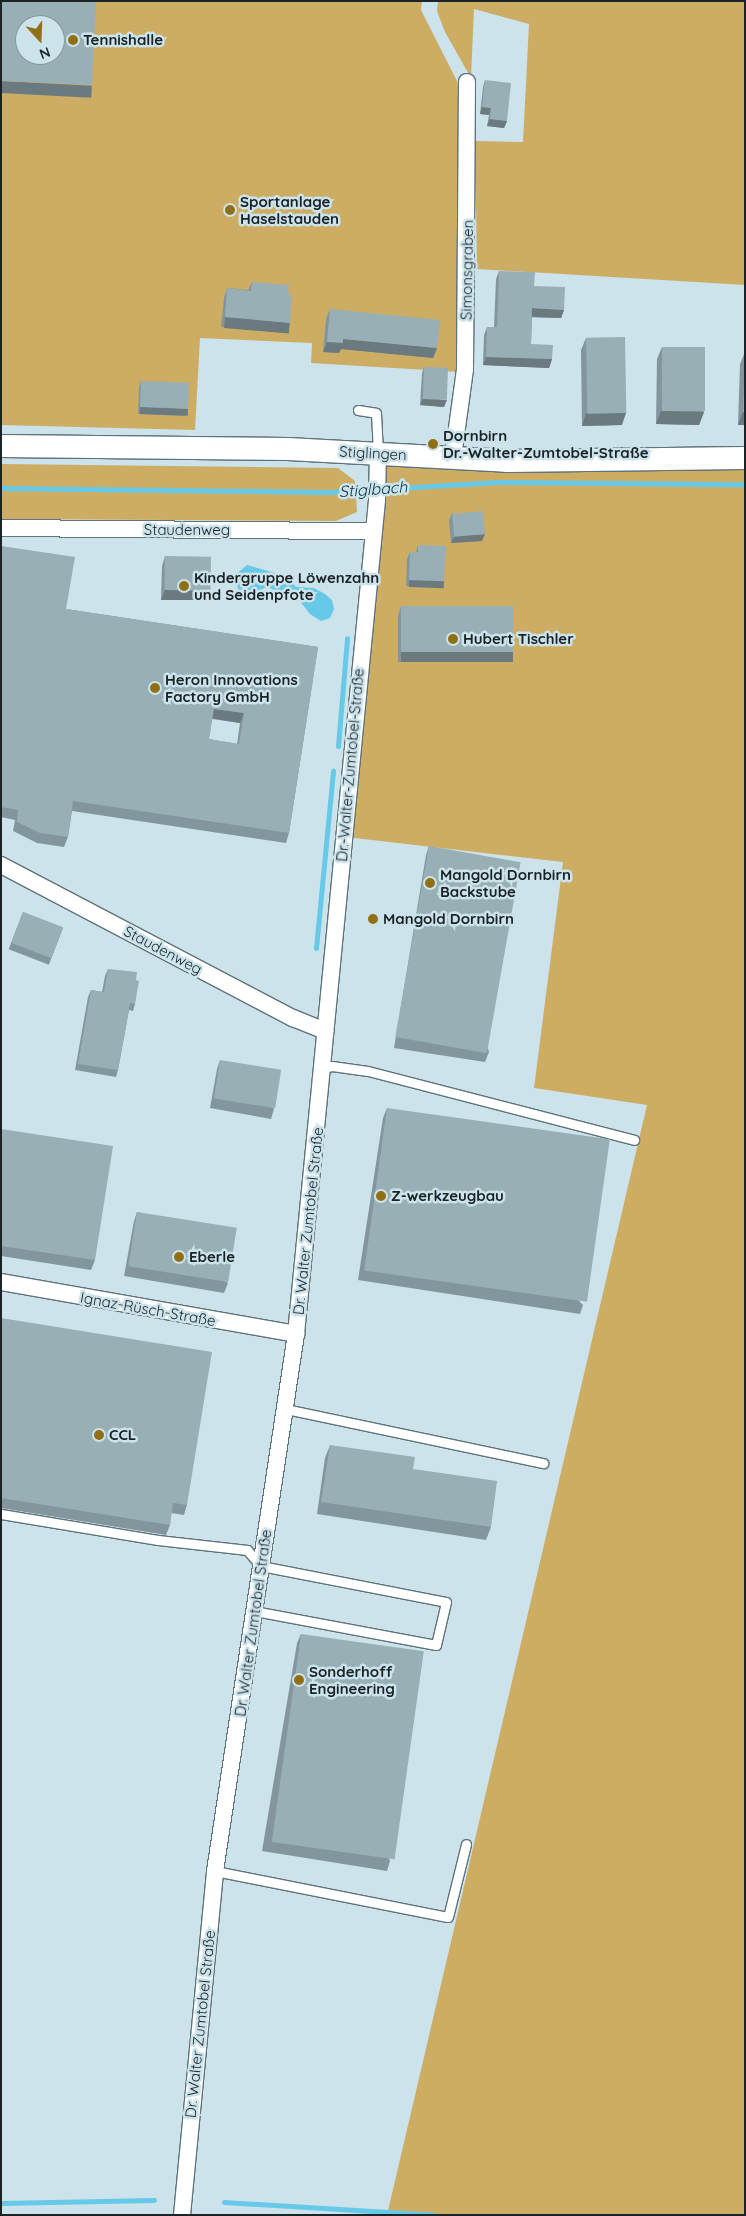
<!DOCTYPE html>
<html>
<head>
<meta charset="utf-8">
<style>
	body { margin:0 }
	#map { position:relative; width:746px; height:2216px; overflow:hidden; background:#cce3eb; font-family:Quicksand,sans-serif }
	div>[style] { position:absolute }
	.green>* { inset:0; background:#cdad63 }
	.water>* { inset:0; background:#66c9e8 }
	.stream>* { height:5px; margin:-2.5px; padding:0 2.5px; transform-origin:2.5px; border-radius:2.5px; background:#66c9e8 }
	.roads { filter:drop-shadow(1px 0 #5e737a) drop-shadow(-1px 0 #5e737a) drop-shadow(0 1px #5e737a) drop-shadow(0 -1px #5e737a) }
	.service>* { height:9px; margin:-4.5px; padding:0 4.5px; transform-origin:4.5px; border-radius:4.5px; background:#fff }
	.minor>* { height:16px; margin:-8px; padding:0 8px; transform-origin:8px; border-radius:8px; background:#fff }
	.secondary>* { height:22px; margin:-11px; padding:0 11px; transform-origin:11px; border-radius:11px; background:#fff }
	.wall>* { inset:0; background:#83969d; transform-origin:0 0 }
	.shaded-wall>* { inset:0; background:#6a7a7f; transform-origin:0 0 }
	.building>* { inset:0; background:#98afb6; transform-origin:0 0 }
	.dots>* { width:14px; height:14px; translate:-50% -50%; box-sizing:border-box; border:2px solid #cce3eb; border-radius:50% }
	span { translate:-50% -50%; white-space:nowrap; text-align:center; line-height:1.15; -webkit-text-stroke:5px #cce3eb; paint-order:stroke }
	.poi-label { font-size:15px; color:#1a2326; font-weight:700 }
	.left { translate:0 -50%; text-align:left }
	.street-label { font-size:15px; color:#1a2326 }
	.water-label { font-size:16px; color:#02323f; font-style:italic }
	.frame { position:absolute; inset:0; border:2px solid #1a2326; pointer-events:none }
	.north { position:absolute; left:15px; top:15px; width:50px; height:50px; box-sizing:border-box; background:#cce3eb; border:1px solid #85969c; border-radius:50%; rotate:160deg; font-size:14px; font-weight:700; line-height:20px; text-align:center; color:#1a2326 }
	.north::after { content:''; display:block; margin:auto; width:18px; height:22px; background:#917015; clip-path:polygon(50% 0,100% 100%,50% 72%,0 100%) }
</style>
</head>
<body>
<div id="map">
	<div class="green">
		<i style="clip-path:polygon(evenodd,1px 1px,422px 1px,421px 10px,458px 83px,460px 372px,311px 363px,312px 343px,200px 338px,195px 430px,1px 425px,1px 1px,25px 25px,55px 25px,55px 55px,25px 55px,25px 25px)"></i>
		<i style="clip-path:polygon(438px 1px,745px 1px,745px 285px,477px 269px,475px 141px,523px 142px,529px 24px,474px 9px,471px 78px,445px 32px,437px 11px)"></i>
		<i style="clip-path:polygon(380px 456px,498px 469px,607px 472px,745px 465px,745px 2215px,387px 2215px,647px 1105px,534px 1088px,563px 862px,346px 837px)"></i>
		<i style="clip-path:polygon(1px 464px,338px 468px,355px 481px,357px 512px,336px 521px,1px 519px)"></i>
	</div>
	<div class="water">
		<i style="clip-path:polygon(247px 565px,286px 576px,296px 587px,314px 588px,325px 594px,332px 600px,334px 609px,330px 618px,321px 621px,310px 614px,299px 600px,267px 587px,246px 596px,239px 592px,234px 576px)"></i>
	</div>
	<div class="stream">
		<i style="left:1px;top:488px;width:329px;rotate:0.7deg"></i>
		<i style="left:330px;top:492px;width:169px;rotate:-3.4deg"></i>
		<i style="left:499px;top:482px;width:246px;rotate:0.5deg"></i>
		<i style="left:338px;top:746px;width:108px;rotate:-85.2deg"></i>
		<i style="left:316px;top:948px;width:178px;rotate:-84.5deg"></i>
		<i style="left:224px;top:2202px;width:210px;rotate:3.5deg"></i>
		<i style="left:1px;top:2203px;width:153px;rotate:-1.1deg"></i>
	</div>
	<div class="roads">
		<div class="service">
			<i style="left:358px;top:410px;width:18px;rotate:9deg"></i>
			<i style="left:376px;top:413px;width:40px;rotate:87.1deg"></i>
			<i style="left:324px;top:1068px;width:8px;rotate:-14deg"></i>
			<i style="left:332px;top:1066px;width:36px;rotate:8deg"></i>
			<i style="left:368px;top:1071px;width:275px;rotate:14.5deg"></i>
			<i style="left:286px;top:1409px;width:263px;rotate:11.9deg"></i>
			<i style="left:1px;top:1514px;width:159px;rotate:9.4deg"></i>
			<i style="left:158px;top:1540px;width:90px;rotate:6.4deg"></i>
			<i style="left:247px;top:1550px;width:21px;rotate:49deg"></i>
			<i style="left:261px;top:1566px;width:188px;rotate:11deg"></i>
			<i style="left:446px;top:1602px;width:44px;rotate:103.1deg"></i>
			<i style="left:436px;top:1645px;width:184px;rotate:-169.4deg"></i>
			<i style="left:215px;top:1871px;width:237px;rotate:11.2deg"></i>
			<i style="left:448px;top:1917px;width:75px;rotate:-76.1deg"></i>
		</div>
		<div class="minor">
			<i style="left:453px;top:457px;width:89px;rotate:-82.2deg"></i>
			<i style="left:465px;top:369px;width:287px;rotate:-89.6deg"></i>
			<i style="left:1px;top:528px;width:371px;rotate:0.5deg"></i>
			<i style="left:1px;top:865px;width:330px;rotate:27.7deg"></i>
			<i style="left:293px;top:1018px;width:35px;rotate:22deg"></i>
			<i style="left:1px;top:1282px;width:300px;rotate:10deg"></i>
			<i style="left:182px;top:2215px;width:346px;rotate:-84.5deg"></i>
			<i style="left:215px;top:1871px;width:543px;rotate:-81.42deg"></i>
			<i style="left:296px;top:1334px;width:838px;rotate:-84.45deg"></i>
			<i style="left:377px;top:500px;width:47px;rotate:-88.8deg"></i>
		</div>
		<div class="secondary">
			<i style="left:1px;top:446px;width:287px;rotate:0.6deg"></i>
			<i style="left:288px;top:449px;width:220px;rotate:3.1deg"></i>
			<i style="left:508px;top:461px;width:237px;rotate:-0.7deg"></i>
		</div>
	</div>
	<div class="wall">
		<i style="clip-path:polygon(485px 80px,507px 121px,504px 128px,487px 126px,489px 115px,480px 114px,483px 87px)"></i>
		<i style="clip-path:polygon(499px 271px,534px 286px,564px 310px,561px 318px,532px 317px,531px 344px,552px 359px,549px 368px,483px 365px,484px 335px,487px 327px,494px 327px,496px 279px)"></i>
		<i style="clip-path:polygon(252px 282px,290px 323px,286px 333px,221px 327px,224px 298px,227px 288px,248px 290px)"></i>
		<i style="clip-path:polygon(330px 309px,437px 348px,433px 358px,341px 349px,339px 353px,323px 352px,326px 319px)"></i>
		<i style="clip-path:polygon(586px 338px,622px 425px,582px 426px,581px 350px)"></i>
		<i style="clip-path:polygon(662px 347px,704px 412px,699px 425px,656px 424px,657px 359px)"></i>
		<i style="clip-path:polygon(745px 352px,745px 425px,738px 425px,740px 364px)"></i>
		<i style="clip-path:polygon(424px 367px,444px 407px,420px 405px,422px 373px)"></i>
		<i style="clip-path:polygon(141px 381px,185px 416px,138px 414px,139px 387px)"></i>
		<i style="clip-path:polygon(452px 513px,482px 541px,451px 543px,449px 520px)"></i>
		<i style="clip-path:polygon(418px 545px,442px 587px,406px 586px,407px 559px,410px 552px,416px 552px)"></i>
		<i style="clip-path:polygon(evenodd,1px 546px,66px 609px,318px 647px,289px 833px,286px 843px,72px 811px,68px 837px,64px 847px,37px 843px,13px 831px,15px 820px,1px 817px,1px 546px,212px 719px,240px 723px,237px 744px,209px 739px,212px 719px)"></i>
		<i style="clip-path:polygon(165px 556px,210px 591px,207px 600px,161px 600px,162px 566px)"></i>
		<i style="clip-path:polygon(401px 606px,509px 662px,398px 662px,398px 616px)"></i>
		<i style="clip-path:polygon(429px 846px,489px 1052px,485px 1062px,394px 1048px,426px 855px)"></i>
		<i style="left:23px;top:912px;width:43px;height:40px;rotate:21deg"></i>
		<i style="clip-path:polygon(108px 969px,136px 980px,135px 1004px,133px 1011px,129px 1010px,118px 1070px,116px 1077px,75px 1070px,88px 997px,91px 990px,102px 992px,105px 976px)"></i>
		<i style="clip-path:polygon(220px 1060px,274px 1109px,271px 1119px,210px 1108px,217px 1069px)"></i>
		<i style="clip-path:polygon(387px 1108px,583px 1305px,580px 1314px,358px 1280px,383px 1118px)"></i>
		<i style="clip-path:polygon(1px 1129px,95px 1260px,91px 1270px,1px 1256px)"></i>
		<i style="clip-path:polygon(137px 1212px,228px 1283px,224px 1293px,124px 1276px,134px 1221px)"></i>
		<i style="clip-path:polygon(1px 1318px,187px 1505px,184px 1515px,171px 1513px,170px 1525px,166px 1535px,1px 1508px)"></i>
		<i style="clip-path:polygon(330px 1445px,413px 1469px,491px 1527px,486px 1540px,317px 1514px,325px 1458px)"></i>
		<i style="clip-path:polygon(301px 1634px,390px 1861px,387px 1871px,262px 1851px,297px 1643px)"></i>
	</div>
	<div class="shaded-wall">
		<i style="left:1px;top:81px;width:91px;height:12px;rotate:3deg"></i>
		<i style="clip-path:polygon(482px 107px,491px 108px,489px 115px,480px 114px)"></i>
		<i style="clip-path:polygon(490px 119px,507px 121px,504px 128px,487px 126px)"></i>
		<i style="clip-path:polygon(532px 308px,564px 310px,561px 318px,529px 317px)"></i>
		<i style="left:225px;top:317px;width:65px;height:11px;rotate:5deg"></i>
		<i style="clip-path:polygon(343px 339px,437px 348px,433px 358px,341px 349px,339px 353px,323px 352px,327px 342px)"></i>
		<i style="clip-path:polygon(486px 357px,552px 359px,549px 368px,483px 365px)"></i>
		<i style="clip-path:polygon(423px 399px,447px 400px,444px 407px,420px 405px)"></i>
		<i style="left:140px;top:407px;width:48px;height:7px;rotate:2deg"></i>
		<i style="clip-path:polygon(661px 411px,704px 412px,699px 425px,656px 424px)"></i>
		<i style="clip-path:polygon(743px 412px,745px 412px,745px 425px,738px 425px)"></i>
		<i style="clip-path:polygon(586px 413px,626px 413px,622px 425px,582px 426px)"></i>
		<i style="clip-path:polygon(485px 534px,482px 541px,451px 543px,454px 537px)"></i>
		<i style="left:409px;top:580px;width:35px;height:7px;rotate:2deg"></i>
		<i style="clip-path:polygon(165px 590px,210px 591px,207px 600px,161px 600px)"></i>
		<i style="left:401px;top:652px;width:112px;height:10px"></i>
		<i style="clip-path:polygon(214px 709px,244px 713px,240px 723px,210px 718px)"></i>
	</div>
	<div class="building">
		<i style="clip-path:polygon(evenodd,1px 1px,96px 1px,92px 85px,1px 81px,1px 1px,25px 25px,55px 25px,55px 55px,25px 55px,25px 25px)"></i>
		<i style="clip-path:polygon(485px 80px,511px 83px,507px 121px,490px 119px,491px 108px,482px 107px)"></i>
		<i style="clip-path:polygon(499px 271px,535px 272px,534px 286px,565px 287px,564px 310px,532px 308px,531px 344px,553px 345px,552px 359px,486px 357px,487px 327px,497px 327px)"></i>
		<i style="clip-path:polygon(252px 282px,289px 285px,288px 294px,292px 295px,290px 323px,225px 317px,227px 288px,251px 291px)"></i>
		<i style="clip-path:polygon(330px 309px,440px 320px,437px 348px,343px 339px,343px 343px,327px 342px)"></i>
		<i style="left:625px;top:337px;width:76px;height:39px;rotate:89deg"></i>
		<i style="left:662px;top:347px;width:43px;height:64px"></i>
		<i style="clip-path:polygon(745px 352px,745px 412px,743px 412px)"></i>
		<i style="left:424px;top:367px;width:24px;height:32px;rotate:2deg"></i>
		<i style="left:141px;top:381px;width:48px;height:26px;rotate:2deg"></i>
		<i style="left:483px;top:511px;width:23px;height:31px;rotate:85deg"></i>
		<i style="clip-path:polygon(418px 545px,446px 546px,444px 581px,409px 580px,410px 552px,418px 552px)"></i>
		<i style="clip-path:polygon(evenodd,1px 546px,75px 557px,66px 609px,318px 647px,289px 833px,73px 801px,68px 837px,40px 833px,17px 822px,18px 810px,1px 807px,1px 546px,214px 709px,244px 713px,239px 744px,209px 739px,214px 709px)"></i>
		<i style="left:165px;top:556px;width:46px;height:34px;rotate:1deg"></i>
		<i style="left:401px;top:606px;width:112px;height:46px"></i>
		<i style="left:429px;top:846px;width:93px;height:194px;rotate:10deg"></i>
		<i style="left:23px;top:912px;width:43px;height:33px;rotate:21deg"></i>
		<i style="clip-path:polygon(108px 969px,137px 972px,136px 980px,139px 981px,135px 1004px,130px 1003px,118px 1070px,78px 1064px,91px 990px,104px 992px)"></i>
		<i style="left:220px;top:1060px;width:62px;height:39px;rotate:9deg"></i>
		<i style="left:387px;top:1108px;width:225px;height:164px;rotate:8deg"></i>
		<i style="clip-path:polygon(1px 1129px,113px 1146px,95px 1260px,1px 1246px)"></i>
		<i style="left:137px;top:1212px;width:101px;height:55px;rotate:9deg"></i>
		<i style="clip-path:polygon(1px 1318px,212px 1352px,187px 1505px,173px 1503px,170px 1525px,1px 1498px)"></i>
		<i style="clip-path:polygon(330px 1445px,415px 1457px,413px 1469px,497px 1481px,491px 1527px,321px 1502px)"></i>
		<i style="left:301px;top:1634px;width:124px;height:210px;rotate:8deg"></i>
	</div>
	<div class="dots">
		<i style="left:73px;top:40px;background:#917015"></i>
		<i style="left:230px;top:210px;background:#917015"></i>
		<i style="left:433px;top:444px;background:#917015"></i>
		<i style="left:184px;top:586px;background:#917015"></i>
		<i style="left:453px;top:639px;background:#917015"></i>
		<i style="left:155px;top:688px;background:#917015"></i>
		<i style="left:430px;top:883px;background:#917015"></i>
		<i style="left:373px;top:919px;background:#917015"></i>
		<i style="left:381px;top:1196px;background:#917015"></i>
		<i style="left:179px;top:1257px;background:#917015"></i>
		<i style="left:99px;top:1435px;background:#917015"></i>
		<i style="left:299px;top:1680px;background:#917015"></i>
	</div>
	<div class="poi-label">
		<span class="left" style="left:83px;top:40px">Tennishalle</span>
		<span class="left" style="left:240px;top:210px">Sportanlage<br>Haselstauden</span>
		<span class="left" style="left:443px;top:444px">Dornbirn<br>Dr.-Walter-Zumtobel-Straße</span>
		<span class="left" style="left:194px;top:586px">Kindergruppe Löwenzahn<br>und Seidenpfote</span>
		<span class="left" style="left:463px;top:639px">Hubert Tischler</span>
		<span class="left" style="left:165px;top:688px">Heron Innovations<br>Factory GmbH</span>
		<span class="left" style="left:440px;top:883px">Mangold Dornbirn<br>Backstube</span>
		<span class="left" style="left:383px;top:919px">Mangold Dornbirn</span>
		<span class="left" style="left:391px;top:1196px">Z-werkzeugbau</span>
		<span class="left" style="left:189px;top:1257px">Eberle</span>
		<span class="left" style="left:109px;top:1435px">CCL</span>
		<span class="left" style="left:309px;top:1680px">Sonderhoff<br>Engineering</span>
	</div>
	<div class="street-label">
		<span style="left:467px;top:270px;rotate:-89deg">Simonsgraben</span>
		<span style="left:373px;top:453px;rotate:3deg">Stiglingen</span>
		<span style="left:187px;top:530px">Staudenweg</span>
		<span style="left:350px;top:765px;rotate:-85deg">Dr.-Walter-Zumtobel-Straße</span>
		<span style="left:163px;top:950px;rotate:28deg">Staudenweg</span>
		<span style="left:308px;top:1221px;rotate:-84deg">Dr. Walter Zumtobel Straße</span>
		<span style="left:148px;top:1309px;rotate:10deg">Ignaz-Rüsch-Straße</span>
		<span style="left:253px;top:1623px;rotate:-82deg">Dr. Walter Zumtobel Straße</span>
		<span style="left:200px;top:2024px;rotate:-84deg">Dr. Walter Zumtobel Straße</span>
	</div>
	<div class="water-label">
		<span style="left:373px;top:489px;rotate:-4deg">Stiglbach</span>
	</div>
	<div class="frame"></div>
	<div class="north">N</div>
</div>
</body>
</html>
